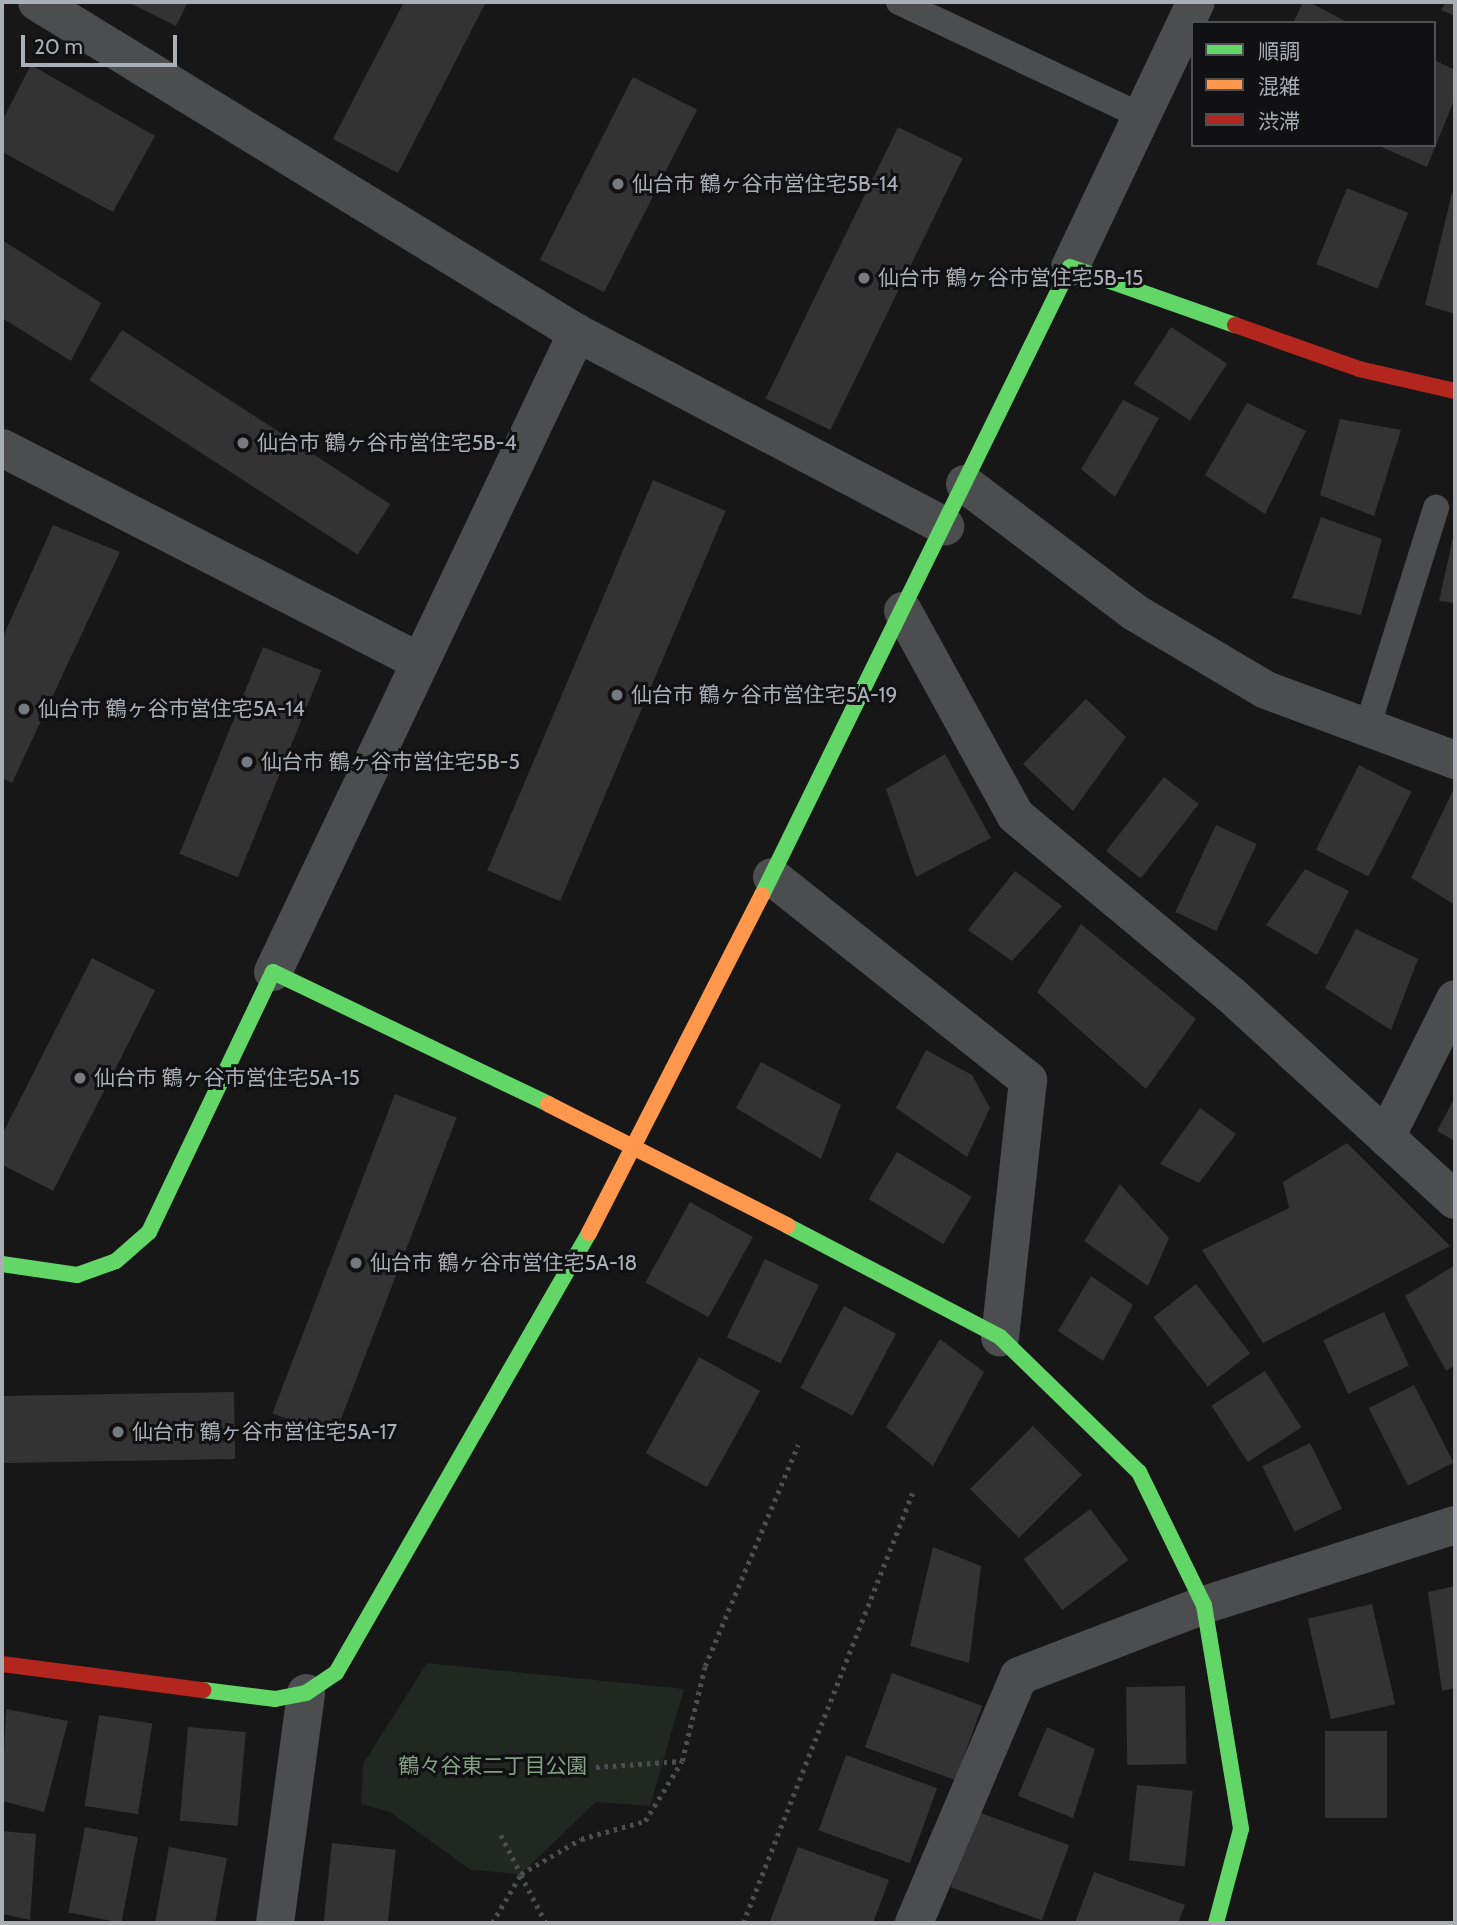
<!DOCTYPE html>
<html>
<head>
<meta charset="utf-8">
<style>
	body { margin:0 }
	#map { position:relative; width:1457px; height:1925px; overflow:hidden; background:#171717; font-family:Cabin,"Noto Sans JP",sans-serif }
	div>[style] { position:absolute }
	.green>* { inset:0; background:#212721 }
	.building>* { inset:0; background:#333334; transform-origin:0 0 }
	.path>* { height:4.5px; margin-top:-2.25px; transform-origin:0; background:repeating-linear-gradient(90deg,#4d4e50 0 3.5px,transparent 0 8.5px) }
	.lane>* { height:26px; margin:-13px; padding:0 13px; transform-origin:13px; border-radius:13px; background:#4c4d4f }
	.street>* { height:38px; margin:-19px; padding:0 19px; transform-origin:19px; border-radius:19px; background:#4c4d4f }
	.fast>* { height:16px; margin:-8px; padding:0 8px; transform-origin:8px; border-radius:8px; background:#63d668 }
	.slow>* { height:16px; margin:-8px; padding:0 8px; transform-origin:8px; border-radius:8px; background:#ff974d }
	.jam>* { height:16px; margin:-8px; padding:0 8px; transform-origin:8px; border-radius:8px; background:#b3261e }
	.dots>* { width:19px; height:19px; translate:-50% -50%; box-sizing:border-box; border:4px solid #111113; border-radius:50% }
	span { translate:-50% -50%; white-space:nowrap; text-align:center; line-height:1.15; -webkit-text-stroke:6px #111113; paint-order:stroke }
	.poi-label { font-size:21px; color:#aaafb6 }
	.left { translate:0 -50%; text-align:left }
	.park-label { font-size:21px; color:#849f83 }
	.frame { position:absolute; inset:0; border:4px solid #aaafb6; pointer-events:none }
	.legend { position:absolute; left:1191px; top:21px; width:245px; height:126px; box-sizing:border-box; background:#111113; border:2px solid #4e5054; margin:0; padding:9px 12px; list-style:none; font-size:21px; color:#aaafb6 }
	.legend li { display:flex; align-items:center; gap:14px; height:35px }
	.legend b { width:35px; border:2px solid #4e5054 }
	.scale { position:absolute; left:21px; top:35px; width:156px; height:32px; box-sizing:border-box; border:4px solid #aaafb6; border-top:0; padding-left:9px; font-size:21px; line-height:24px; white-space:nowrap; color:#aaafb6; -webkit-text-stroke:5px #111113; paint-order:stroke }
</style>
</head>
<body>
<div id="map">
	<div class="green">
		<i style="clip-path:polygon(427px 1663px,684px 1689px,650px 1806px,596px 1802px,521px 1874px,471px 1870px,390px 1812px,361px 1804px,363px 1764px)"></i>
	</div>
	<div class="building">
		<i style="clip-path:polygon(128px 2px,188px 2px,176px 26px)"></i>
		<i style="clip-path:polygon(404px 2px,486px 2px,398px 173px,333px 139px)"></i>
		<i style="clip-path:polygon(1303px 2px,1309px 2px,1349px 23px,1293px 23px)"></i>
		<i style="clip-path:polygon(1446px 2px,1455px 2px,1455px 16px,1441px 10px)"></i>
		<i style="clip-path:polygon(1434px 60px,1455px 70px,1455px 98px,1427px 167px,1377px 145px,1434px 145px)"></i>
		<i style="clip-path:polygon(31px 65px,155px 136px,113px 212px,2px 152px,2px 121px)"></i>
		<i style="left:633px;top:77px;width:72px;height:205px;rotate:27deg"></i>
		<i style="left:898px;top:127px;width:72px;height:302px;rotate:26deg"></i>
		<i style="left:1347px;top:188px;width:66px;height:82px;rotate:22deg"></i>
		<i style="clip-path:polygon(1452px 193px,1455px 194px,1455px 314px,1425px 305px)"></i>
		<i style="clip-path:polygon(2px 240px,101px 303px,71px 361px,2px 318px)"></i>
		<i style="left:1171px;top:327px;width:67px;height:68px;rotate:33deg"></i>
		<i style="left:122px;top:330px;width:320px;height:60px;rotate:33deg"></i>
		<i style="clip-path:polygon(1123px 400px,1159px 418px,1115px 497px,1081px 469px)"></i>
		<i style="clip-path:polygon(1247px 403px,1306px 431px,1265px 514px,1205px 475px)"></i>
		<i style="clip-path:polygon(1340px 419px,1401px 430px,1374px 516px,1320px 495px)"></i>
		<i style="left:653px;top:480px;width:79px;height:424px;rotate:23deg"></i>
		<i style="clip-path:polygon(1321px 517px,1382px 539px,1361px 615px,1292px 598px)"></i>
		<i style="clip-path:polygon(53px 525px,120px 552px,12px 783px,2px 778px,2px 639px)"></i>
		<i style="clip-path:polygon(1454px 533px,1455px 533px,1455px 603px,1439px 601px)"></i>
		<i style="left:263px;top:647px;width:63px;height:223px;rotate:22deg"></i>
		<i style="clip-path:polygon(1086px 699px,1126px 737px,1073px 811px,1023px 764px)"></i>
		<i style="clip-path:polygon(945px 754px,991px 838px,916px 877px,886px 789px)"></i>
		<i style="left:1359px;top:765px;width:59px;height:95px;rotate:27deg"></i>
		<i style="left:1164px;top:777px;width:44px;height:94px;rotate:38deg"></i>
		<i style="clip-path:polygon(1455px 786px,1455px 905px,1411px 878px)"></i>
		<i style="left:1216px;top:825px;width:45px;height:96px;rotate:25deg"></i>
		<i style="clip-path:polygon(1305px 869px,1349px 891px,1317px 955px,1266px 925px)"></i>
		<i style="clip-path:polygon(1015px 871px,1062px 906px,1012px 961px,968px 930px)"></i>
		<i style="clip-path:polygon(1081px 924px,1196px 1019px,1146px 1089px,1037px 992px)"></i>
		<i style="clip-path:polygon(1356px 929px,1418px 959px,1391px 1030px,1325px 988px)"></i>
		<i style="left:92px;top:958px;width:71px;height:225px;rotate:27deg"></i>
		<i style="clip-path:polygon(926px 1050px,972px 1075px,990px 1108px,967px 1157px,896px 1108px)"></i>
		<i style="clip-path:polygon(761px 1062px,841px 1105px,821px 1159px,736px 1108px)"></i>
		<i style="left:395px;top:1094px;width:66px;height:342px;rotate:21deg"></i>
		<i style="clip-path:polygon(1455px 1097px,1455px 1141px,1437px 1131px)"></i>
		<i style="clip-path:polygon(1200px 1108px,1236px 1134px,1199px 1183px,1160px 1164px)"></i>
		<i style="clip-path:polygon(1347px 1143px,1450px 1246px,1263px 1343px,1202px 1250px,1289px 1208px,1283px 1182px)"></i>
		<i style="left:897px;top:1152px;width:87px;height:55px;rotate:31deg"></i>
		<i style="clip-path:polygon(1120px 1184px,1169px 1238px,1148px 1286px,1084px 1241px)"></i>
		<i style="left:690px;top:1202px;width:72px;height:92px;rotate:29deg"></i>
		<i style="left:765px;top:1259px;width:60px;height:87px;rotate:26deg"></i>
		<i style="clip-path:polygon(1455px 1265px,1455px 1365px,1446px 1371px,1405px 1296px)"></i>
		<i style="clip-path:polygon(1091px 1276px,1133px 1305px,1103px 1361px,1058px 1331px)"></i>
		<i style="left:1196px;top:1284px;width:88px;height:54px;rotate:52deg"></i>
		<i style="left:844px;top:1306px;width:59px;height:93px;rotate:28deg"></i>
		<i style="left:1384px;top:1312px;width:59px;height:67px;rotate:65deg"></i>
		<i style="clip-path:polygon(940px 1339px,984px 1372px,933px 1466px,886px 1427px)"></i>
		<i style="left:699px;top:1357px;width:70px;height:110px;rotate:29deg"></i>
		<i style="left:1265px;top:1371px;width:67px;height:64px;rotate:57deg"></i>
		<i style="left:1414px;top:1385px;width:87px;height:51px;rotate:63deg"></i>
		<i style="left:234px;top:1392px;width:67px;height:232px;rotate:89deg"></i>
		<i style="left:1033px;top:1426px;width:69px;height:89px;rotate:45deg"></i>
		<i style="left:1310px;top:1443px;width:73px;height:53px;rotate:64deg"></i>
		<i style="left:1090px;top:1509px;width:64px;height:83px;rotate:53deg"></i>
		<i style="clip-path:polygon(933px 1547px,981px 1566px,969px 1663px,910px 1646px)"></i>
		<i style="clip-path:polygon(1455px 1586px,1455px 1688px,1442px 1691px,1428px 1592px)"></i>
		<i style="left:1372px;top:1604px;width:103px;height:66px;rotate:77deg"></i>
		<i style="left:892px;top:1673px;width:96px;height:79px;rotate:20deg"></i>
		<i style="left:1185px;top:1686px;width:78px;height:59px;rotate:89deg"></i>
		<i style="clip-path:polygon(6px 1709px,68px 1721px,44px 1812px,2px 1801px)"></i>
		<i style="left:99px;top:1715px;width:54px;height:92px;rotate:9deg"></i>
		<i style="left:188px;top:1727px;width:58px;height:94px;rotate:5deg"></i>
		<i style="clip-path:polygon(1047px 1727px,1095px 1749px,1073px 1818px,1018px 1796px)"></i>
		<i style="left:1387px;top:1731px;width:87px;height:62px;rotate:90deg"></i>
		<i style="left:846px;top:1755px;width:97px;height:80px;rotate:20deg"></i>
		<i style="left:1137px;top:1785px;width:56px;height:76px;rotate:6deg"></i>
		<i style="left:978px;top:1812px;width:97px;height:80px;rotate:20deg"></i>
		<i style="left:85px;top:1827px;width:54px;height:87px;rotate:11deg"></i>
		<i style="clip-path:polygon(2px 1831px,36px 1834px,30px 1920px,2px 1914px)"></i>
		<i style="left:332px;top:1843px;width:64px;height:81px;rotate:6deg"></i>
		<i style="clip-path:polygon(169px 1847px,227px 1858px,215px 1923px,155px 1923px)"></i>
		<i style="clip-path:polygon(798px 1847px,889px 1880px,873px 1923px,770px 1921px)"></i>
		<i style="clip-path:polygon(1094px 1872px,1185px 1905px,1178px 1923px,1075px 1923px)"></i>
	</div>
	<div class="path">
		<i style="left:596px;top:1767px;width:86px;rotate:-4deg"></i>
		<i style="left:682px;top:1761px;width:98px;rotate:-76.4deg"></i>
		<i style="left:705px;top:1666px;width:240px;rotate:-67.2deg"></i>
		<i style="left:501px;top:1835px;width:44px;rotate:62.9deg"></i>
		<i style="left:521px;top:1874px;width:69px;rotate:-30.3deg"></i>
		<i style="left:581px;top:1839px;width:66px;rotate:-15.7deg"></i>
		<i style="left:645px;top:1821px;width:70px;rotate:-58.3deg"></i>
		<i style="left:521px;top:1875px;width:54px;rotate:62.5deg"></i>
		<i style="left:492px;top:1923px;width:57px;rotate:-59.4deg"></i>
		<i style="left:743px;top:1923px;width:462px;rotate:-68.5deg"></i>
	</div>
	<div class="lane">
		<i style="left:899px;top:2px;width:268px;rotate:25.2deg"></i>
		<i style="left:1367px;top:728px;width:231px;rotate:-72.6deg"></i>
	</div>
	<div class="street">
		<i style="left:37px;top:2px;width:633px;rotate:31.51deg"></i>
		<i style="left:577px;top:333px;width:416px;rotate:27.7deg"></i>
		<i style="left:1070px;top:267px;width:293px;rotate:-64.6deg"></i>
		<i style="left:2px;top:448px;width:470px;rotate:27.1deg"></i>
		<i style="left:965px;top:484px;width:212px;rotate:37.1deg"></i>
		<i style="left:1134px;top:612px;width:153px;rotate:30.6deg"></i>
		<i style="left:1266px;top:690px;width:202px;rotate:20.3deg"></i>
		<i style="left:903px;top:611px;width:233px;rotate:61.2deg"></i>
		<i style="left:1015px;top:815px;width:280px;rotate:39.8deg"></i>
		<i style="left:1230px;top:994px;width:305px;rotate:42.5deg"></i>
		<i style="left:772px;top:877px;width:327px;rotate:38.4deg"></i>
		<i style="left:1028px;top:1080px;width:259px;rotate:96.2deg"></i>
		<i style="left:273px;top:972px;width:708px;rotate:-64.56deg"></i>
		<i style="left:1386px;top:1137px;width:154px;rotate:-63.4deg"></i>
		<i style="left:275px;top:1923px;width:232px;rotate:-82.3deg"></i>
		<i style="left:914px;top:1923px;width:268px;rotate:-67deg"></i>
		<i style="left:1019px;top:1676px;width:198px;rotate:-21deg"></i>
		<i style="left:1204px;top:1605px;width:263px;rotate:-17.7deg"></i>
	</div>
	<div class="fast">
		<i style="left:762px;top:895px;width:699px;rotate:-63.87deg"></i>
		<i style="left:1070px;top:267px;width:175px;rotate:19.4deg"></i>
		<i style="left:788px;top:1226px;width:239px;rotate:27.6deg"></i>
		<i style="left:1000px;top:1337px;width:194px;rotate:44.2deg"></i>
		<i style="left:1139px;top:1472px;width:148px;rotate:64deg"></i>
		<i style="left:1204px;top:1605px;width:227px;rotate:80.6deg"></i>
		<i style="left:1241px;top:1829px;width:97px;rotate:104.9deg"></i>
		<i style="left:2px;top:1264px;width:76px;rotate:8.3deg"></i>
		<i style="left:77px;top:1275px;width:41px;rotate:-19.7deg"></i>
		<i style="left:116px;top:1261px;width:44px;rotate:-41.3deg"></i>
		<i style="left:149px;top:1232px;width:288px;rotate:-64.5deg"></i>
		<i style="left:273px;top:972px;width:305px;rotate:25.6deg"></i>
		<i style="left:203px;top:1690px;width:73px;rotate:7.1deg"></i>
		<i style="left:275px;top:1699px;width:32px;rotate:-11deg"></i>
		<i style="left:306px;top:1693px;width:36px;rotate:-34deg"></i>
		<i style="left:336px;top:1673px;width:508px;rotate:-60.1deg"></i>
	</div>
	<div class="slow">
		<i style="left:548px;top:1104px;width:269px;rotate:26.9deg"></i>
		<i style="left:589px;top:1233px;width:380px;rotate:-62.9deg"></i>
	</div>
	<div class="jam">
		<i style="left:1235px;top:325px;width:132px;rotate:19.5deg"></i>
		<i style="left:1359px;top:369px;width:98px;rotate:12.9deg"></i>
		<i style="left:2px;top:1664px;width:203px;rotate:7.4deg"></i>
	</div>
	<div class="dots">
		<i style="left:618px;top:184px;background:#777a7e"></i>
		<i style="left:864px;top:278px;background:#777a7e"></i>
		<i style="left:243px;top:443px;background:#777a7e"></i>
		<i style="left:617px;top:695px;background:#777a7e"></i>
		<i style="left:24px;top:709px;background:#777a7e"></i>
		<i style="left:247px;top:762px;background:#777a7e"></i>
		<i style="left:80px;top:1078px;background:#777a7e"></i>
		<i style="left:356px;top:1263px;background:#777a7e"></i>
		<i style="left:118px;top:1432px;background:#777a7e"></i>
	</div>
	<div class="poi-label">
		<span class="left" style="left:632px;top:184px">仙台市 鶴ヶ谷市営住宅5B-14</span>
		<span class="left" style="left:878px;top:278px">仙台市 鶴ヶ谷市営住宅5B-15</span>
		<span class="left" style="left:257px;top:443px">仙台市 鶴ヶ谷市営住宅5B-4</span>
		<span class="left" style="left:631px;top:695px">仙台市 鶴ヶ谷市営住宅5A-19</span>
		<span class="left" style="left:38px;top:709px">仙台市 鶴ヶ谷市営住宅5A-14</span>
		<span class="left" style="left:261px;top:762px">仙台市 鶴ヶ谷市営住宅5B-5</span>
		<span class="left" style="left:94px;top:1078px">仙台市 鶴ヶ谷市営住宅5A-15</span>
		<span class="left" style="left:370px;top:1263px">仙台市 鶴ヶ谷市営住宅5A-18</span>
		<span class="left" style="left:132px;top:1432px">仙台市 鶴ヶ谷市営住宅5A-17</span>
	</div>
	<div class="park-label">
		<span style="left:493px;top:1766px">鶴々谷東二丁目公園</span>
	</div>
	<div class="frame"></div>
	<ul class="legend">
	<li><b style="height:9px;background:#63d668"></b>順調</li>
	<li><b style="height:9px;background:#ff974d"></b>混雑</li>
	<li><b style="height:9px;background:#b3261e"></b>渋滞</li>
	</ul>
	<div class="scale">20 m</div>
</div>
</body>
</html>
